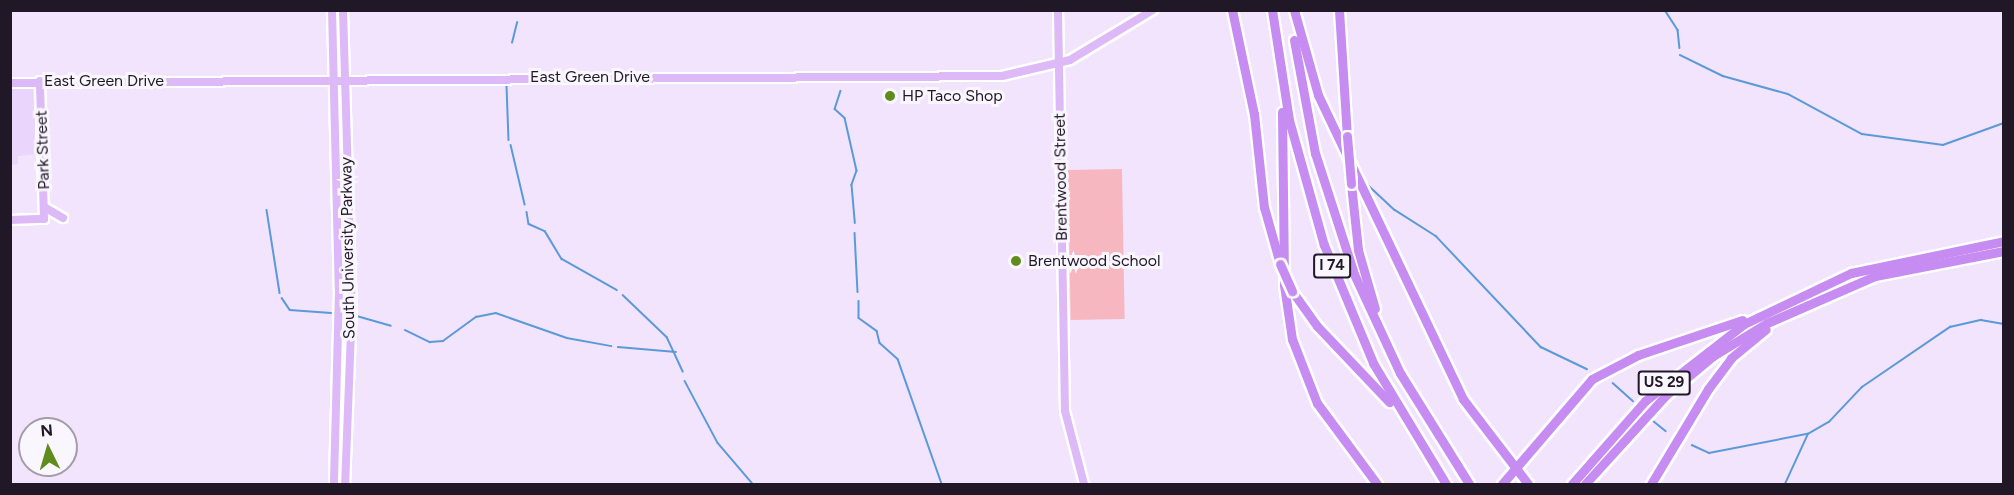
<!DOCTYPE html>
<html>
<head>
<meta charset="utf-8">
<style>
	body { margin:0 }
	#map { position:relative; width:2014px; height:495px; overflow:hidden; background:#f2e4fd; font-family:Figtree,sans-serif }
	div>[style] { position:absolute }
	.built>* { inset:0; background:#ead5fc }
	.green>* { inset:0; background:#f6b7c0; transform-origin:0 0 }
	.stream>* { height:1.5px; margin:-0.75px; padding:0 0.75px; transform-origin:0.75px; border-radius:0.75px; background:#5b9ad8 }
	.roads { filter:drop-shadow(2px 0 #fff) drop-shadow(-2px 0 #fff) drop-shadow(0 2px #fff) drop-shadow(0 -2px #fff) }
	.major>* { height:8px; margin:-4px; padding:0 4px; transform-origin:4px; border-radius:4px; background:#ddbaf7 }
	.highway>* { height:9px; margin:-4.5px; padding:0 4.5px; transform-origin:4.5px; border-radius:4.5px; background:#c68cf1 }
	.bridges { filter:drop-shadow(2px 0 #fff) drop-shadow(-2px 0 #fff) drop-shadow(0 2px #fff) drop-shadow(0 -2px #fff) }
	.highway-bridge>* { height:9px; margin:-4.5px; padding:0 4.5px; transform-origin:4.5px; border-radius:4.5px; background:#c68cf1 }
	.dots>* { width:16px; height:16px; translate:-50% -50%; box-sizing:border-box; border:3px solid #faf6fe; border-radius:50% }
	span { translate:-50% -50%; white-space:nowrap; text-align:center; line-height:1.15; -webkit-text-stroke:6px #faf6fe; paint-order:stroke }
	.shield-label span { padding:2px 4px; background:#faf6fe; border:2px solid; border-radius:4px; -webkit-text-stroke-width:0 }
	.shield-label { font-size:15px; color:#201826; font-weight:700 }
	.street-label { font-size:16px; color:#201826 }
	.poi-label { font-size:16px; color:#201826 }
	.left { translate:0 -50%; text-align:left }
	.frame { position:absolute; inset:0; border:12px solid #201826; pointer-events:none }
	.north { position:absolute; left:18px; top:417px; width:60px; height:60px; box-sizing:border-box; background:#faf6fe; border:2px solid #a39da8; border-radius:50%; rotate:355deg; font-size:16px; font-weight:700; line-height:24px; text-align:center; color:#201826 }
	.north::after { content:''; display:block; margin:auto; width:21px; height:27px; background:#608c1e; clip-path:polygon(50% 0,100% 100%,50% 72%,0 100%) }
</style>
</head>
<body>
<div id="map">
	<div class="built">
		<i style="clip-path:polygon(33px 87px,37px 154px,18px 156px,18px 164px,11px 165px,11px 88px)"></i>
	</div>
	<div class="green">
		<i style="left:1122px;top:169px;width:150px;height:54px;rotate:89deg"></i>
	</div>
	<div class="stream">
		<i style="left:1665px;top:10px;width:24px;rotate:57deg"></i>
		<i style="left:1678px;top:30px;width:18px;rotate:84deg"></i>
		<i style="left:512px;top:43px;width:21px;rotate:-76deg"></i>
		<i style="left:1680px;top:55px;width:48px;rotate:26deg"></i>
		<i style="left:1723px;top:76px;width:67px;rotate:15.5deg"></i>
		<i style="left:1788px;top:94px;width:84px;rotate:28.4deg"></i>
		<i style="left:1862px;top:134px;width:82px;rotate:7.7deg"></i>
		<i style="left:1943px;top:145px;width:65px;rotate:-19.8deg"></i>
		<i style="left:507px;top:86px;width:54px;rotate:87.9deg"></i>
		<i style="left:841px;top:91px;width:19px;rotate:108deg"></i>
		<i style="left:835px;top:109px;width:13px;rotate:42deg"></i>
		<i style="left:845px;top:118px;width:54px;rotate:77.2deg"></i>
		<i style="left:857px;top:171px;width:15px;rotate:110deg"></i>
		<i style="left:852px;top:185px;width:38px;rotate:85deg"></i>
		<i style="left:511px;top:145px;width:61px;rotate:76.7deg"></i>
		<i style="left:1367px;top:184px;width:38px;rotate:43deg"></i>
		<i style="left:1395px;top:210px;width:49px;rotate:32.4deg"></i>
		<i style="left:1436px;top:236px;width:153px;rotate:46.6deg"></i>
		<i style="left:1541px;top:347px;width:51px;rotate:25.6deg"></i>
		<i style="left:267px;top:210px;width:84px;rotate:81.1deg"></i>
		<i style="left:527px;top:212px;width:12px;rotate:81deg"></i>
		<i style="left:529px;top:224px;width:17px;rotate:24deg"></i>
		<i style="left:545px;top:231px;width:33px;rotate:59deg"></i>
		<i style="left:562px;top:259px;width:63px;rotate:29.4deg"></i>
		<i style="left:855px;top:233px;width:59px;rotate:87.1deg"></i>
		<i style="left:623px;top:295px;width:61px;rotate:43.7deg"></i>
		<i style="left:667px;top:337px;width:38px;rotate:65deg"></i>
		<i style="left:282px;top:298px;width:14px;rotate:56deg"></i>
		<i style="left:290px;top:310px;width:41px;rotate:4.2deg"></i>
		<i style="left:859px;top:301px;width:17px;rotate:90deg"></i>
		<i style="left:859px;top:318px;width:22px;rotate:36deg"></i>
		<i style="left:877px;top:331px;width:12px;rotate:76deg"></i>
		<i style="left:880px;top:343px;width:24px;rotate:42deg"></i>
		<i style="left:898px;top:359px;width:133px;rotate:70.6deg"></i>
		<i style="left:357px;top:316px;width:35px;rotate:16deg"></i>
		<i style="left:405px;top:330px;width:28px;rotate:26deg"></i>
		<i style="left:430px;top:342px;width:13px;rotate:-4deg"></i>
		<i style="left:443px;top:341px;width:41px;rotate:-36deg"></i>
		<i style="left:476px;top:317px;width:20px;rotate:-11deg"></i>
		<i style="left:496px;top:313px;width:75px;rotate:19.4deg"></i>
		<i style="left:567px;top:338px;width:45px;rotate:10.3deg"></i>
		<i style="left:618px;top:347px;width:58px;rotate:4.9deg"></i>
		<i style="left:685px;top:381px;width:70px;rotate:62deg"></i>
		<i style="left:718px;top:443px;width:54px;rotate:49.5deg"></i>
		<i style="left:1613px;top:383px;width:27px;rotate:42deg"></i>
		<i style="left:1651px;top:419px;width:19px;rotate:39deg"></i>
		<i style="left:1692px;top:445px;width:19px;rotate:25deg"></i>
		<i style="left:1709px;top:453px;width:100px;rotate:-11deg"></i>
		<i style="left:1785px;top:484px;width:55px;rotate:-65.3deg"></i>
		<i style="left:1808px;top:434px;width:24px;rotate:-30deg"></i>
		<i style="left:1829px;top:422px;width:48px;rotate:-46.7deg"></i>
		<i style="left:1862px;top:387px;width:107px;rotate:-34.3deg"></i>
		<i style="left:1950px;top:327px;width:32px;rotate:-13deg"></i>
		<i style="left:1981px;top:320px;width:23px;rotate:10deg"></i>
	</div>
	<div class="roads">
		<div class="major">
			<i style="left:332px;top:10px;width:281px;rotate:88.6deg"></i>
			<i style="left:339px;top:291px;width:193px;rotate:91.5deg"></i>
			<i style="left:343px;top:10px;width:295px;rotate:88.3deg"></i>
			<i style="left:352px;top:305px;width:179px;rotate:92.2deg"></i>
			<i style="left:1058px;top:10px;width:401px;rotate:89deg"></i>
			<i style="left:1065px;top:411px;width:75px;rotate:75.4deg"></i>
			<i style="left:10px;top:83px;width:992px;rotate:-0.4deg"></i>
			<i style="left:1002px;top:76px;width:70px;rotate:-13.2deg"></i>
			<i style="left:1070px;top:60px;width:97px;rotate:-31.1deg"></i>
			<i style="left:44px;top:207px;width:22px;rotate:30deg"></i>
			<i style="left:10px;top:220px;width:34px;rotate:-2deg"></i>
			<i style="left:44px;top:219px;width:138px;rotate:-91.7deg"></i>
		</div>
		<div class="highway">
			<i style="left:1232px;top:10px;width:106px;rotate:78.1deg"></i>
			<i style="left:1254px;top:114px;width:94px;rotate:83.9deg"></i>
			<i style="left:1264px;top:207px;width:59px;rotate:74.3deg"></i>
			<i style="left:1272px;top:10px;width:111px;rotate:81.2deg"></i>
			<i style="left:1289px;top:120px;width:130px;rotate:74.4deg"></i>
			<i style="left:1324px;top:245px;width:128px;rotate:67.4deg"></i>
			<i style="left:1373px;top:363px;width:141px;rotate:58.9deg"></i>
			<i style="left:1294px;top:10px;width:88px;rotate:74.2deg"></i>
			<i style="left:1318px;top:95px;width:337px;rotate:64.5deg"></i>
			<i style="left:1463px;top:399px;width:107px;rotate:52.6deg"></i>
			<i style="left:1339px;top:10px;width:126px;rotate:86.4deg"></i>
			<i style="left:1294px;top:40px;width:115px;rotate:79.5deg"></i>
			<i style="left:1315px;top:153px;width:127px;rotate:72.1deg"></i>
			<i style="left:1354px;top:274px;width:109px;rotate:65.1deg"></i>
			<i style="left:1400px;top:373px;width:131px;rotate:58.1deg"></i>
			<i style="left:1282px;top:112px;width:173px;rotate:89.3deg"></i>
			<i style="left:1284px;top:285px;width:55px;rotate:81.6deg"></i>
			<i style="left:1292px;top:339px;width:69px;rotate:68.7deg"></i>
			<i style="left:1317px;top:403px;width:101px;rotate:53.5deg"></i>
			<i style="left:1351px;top:184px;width:66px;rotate:83.9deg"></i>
			<i style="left:1358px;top:250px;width:61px;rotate:73.9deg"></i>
			<i style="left:1292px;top:291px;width:43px;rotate:54.5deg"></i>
			<i style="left:1317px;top:326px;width:105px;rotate:46.5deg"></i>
			<i style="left:1502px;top:484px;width:138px;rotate:-49.4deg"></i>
			<i style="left:1592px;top:379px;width:52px;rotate:-27.6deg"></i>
			<i style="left:1638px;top:355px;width:110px;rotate:-18.6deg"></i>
			<i style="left:1572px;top:484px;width:111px;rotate:-48.7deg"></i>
			<i style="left:1645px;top:401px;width:125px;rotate:-37.9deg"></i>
			<i style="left:1744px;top:324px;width:119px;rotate:-25.5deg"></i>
			<i style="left:1851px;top:273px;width:156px;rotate:-11.8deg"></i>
			<i style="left:1585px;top:484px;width:120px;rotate:-47.7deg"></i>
			<i style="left:1666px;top:395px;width:61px;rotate:-39.7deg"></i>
			<i style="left:1713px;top:356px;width:63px;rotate:-31.4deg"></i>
			<i style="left:1767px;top:323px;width:118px;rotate:-23.5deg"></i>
			<i style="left:1875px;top:276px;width:131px;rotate:-11deg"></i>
			<i style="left:1651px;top:484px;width:111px;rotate:-59deg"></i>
			<i style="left:1708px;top:389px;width:39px;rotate:-53deg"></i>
			<i style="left:1731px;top:358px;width:45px;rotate:-39.6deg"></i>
		</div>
	</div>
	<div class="bridges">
		<div class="highway-bridge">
			<i style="left:1347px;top:136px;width:48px;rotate:85.2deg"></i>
			<i style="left:1280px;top:264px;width:30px;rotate:66deg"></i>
		</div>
	</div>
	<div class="dots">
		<i style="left:890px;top:96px;background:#608c1e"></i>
		<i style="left:1016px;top:261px;background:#608c1e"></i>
	</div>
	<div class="shield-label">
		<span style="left:1332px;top:266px">I 74</span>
		<span style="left:1664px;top:383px">US 29</span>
	</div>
	<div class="street-label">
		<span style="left:590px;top:77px">East Green Drive</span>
		<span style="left:104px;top:81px">East Green Drive</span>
		<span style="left:43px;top:150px;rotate:-92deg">Park Street</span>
		<span style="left:1061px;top:177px;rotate:-91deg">Brentwood Street</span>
		<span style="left:348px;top:248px;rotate:-91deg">South University Parkway</span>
	</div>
	<div class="poi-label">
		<span class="left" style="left:902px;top:96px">HP Taco Shop</span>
		<span class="left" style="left:1028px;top:261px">Brentwood School</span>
	</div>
	<div class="frame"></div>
	<div class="north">N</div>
</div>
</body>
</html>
